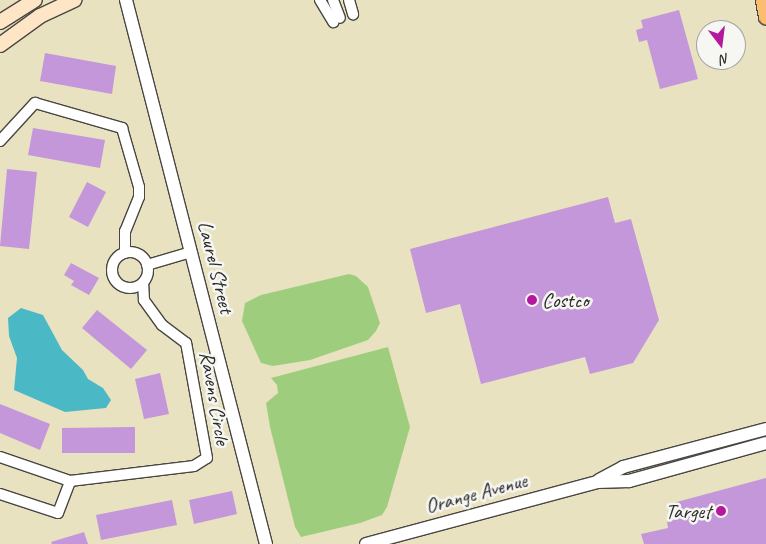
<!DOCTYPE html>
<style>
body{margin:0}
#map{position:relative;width:766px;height:544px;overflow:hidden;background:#e9e2c1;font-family:Caveat,sans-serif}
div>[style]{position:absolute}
.green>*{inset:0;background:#9ece7d}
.water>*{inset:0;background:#4bb9c5}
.building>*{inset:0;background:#c397d9}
.roads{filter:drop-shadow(1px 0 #484642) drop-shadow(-1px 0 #484642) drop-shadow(0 1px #484642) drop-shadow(0 -1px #484642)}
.minor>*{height:10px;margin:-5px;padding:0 5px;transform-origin:5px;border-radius:5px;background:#fff}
.minor>.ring{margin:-5px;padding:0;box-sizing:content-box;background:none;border:10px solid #fff;border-radius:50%}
.tertiary>*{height:12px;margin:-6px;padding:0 6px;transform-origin:6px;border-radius:6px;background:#fff}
.secondary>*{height:14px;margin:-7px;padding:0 7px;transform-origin:7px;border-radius:7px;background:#fee5c5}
.primary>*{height:15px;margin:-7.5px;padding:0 7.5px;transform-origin:7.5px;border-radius:7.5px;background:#fcbd6f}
.dots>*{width:14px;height:14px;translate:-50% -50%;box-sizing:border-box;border:2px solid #f6f6f2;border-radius:50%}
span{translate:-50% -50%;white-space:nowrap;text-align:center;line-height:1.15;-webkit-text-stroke:5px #f6f6f2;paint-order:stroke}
.street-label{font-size:21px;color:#2b2b2b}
.poi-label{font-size:21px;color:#2b2b2b}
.left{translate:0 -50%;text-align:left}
.right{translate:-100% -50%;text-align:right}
.north{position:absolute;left:696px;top:20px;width:50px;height:50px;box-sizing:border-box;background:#f6f6f2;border:1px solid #a5a5a2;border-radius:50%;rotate:165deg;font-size:14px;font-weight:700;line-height:20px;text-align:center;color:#2b2b2b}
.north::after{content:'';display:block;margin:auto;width:18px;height:22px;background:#b5179e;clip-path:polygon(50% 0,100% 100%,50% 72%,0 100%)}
</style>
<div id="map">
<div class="green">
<i style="clip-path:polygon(349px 274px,356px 276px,368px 287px,380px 323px,376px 331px,368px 340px,310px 360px,273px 366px,261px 363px,242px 321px,245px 303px,261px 295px)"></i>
<i style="clip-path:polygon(388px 347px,410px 427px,387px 507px,382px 515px,360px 523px,301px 537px,295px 527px,270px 427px,266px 403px,278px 393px,277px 385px,271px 378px)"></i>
</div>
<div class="water">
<i style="clip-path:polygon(21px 308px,43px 315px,62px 350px,83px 370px,88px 379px,103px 388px,111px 400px,106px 408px,65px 412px,14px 390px,17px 358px,9px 336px,8px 318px)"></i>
</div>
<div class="building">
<i style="clip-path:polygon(679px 10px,698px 79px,660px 89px,647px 40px,639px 42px,636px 30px,643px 28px,641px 20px)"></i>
<i style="clip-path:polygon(45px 53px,116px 66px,112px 94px,40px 81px)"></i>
<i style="clip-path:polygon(33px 128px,105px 140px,100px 168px,28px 155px)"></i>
<i style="clip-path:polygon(7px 169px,37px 172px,29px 249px,0 246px)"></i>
<i style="clip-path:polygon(87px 182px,106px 192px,88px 227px,69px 217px)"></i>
<i style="clip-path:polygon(608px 197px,615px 223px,631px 219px,659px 320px,633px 363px,590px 374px,585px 357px,481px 384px,460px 304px,426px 313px,410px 249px)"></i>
<i style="clip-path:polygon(71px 263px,99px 278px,89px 295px,71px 285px,74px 281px,64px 275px)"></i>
<i style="clip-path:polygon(97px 310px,147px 350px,131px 369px,82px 328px)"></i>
<i style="clip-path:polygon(160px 373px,169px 414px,144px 419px,135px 379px)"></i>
<i style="clip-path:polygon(0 404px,50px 424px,40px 450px,0 433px)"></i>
<i style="clip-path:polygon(135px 427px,135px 453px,62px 453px,62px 428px)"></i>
<i style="clip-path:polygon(766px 478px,766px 544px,644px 544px,641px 534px,668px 528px,667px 522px,677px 519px,673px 503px)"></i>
<i style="clip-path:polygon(232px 491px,237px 514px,194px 524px,189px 500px)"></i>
<i style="clip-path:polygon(172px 500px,177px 525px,101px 540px,96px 515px)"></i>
<i style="clip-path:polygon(84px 532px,88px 544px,52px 544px,51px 542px)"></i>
</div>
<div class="roads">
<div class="minor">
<i style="left:320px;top:0;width:26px;rotate:59deg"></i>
<i style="left:333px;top:0;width:19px;rotate:69deg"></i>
<i style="left:349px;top:0;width:15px;rotate:74deg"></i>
<i style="left:0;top:141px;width:52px;rotate:-47.4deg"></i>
<i style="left:35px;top:103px;width:91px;rotate:16deg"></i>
<i style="left:122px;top:128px;width:61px;rotate:73.9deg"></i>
<i style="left:139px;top:187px;width:10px;rotate:90deg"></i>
<i style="left:139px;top:197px;width:37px;rotate:112deg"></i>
<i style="left:125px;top:231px;width:22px;rotate:90deg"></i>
<i class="ring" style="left:112px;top:252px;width:26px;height:26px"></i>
<i style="left:147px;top:265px;width:46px;rotate:-16.5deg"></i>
<i style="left:0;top:457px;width:74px;rotate:18.9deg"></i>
<i style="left:70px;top:481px;width:125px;rotate:-6.9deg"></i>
<i style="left:194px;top:466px;width:15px;rotate:-32deg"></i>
<i style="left:207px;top:458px;width:117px;rotate:-100.3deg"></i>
<i style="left:186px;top:343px;width:30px;rotate:-143deg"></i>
<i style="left:162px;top:325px;width:31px;rotate:-126deg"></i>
<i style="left:144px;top:300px;width:17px;rotate:-93deg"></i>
<i style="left:0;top:494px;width:61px;rotate:18.1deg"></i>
<i style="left:58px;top:513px;width:34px;rotate:-69deg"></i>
</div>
<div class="tertiary">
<i style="left:126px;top:0;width:562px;rotate:75.57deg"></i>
<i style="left:599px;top:480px;width:27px;rotate:-28deg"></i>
<i style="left:623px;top:467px;width:148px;rotate:-14.9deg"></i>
<i style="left:366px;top:544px;width:239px;rotate:-15deg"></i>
<i style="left:597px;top:482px;width:32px;rotate:-2deg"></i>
<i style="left:629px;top:481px;width:142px;rotate:-15.5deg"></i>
</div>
<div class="secondary">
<i style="left:0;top:22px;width:41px;rotate:-32.2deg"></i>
<i style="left:0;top:45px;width:49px;rotate:-35.9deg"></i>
<i style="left:40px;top:16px;width:38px;rotate:-25deg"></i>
</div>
<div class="primary">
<i style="left:763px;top:0;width:17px;rotate:80deg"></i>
</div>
</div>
<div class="dots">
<i style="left:532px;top:300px;background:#b5179e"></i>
<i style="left:721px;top:511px;background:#b5179e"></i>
</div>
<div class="street-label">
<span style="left:216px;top:267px;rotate:76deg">Laurel Street</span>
<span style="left:215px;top:398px;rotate:80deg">Ravens Circle</span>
<span style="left:476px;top:493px;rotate:-15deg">Orange Avenue</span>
</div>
<div class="poi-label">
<span class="left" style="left:542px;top:300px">Costco</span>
<span class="right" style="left:711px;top:511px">Target</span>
</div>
<div class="north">N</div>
</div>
